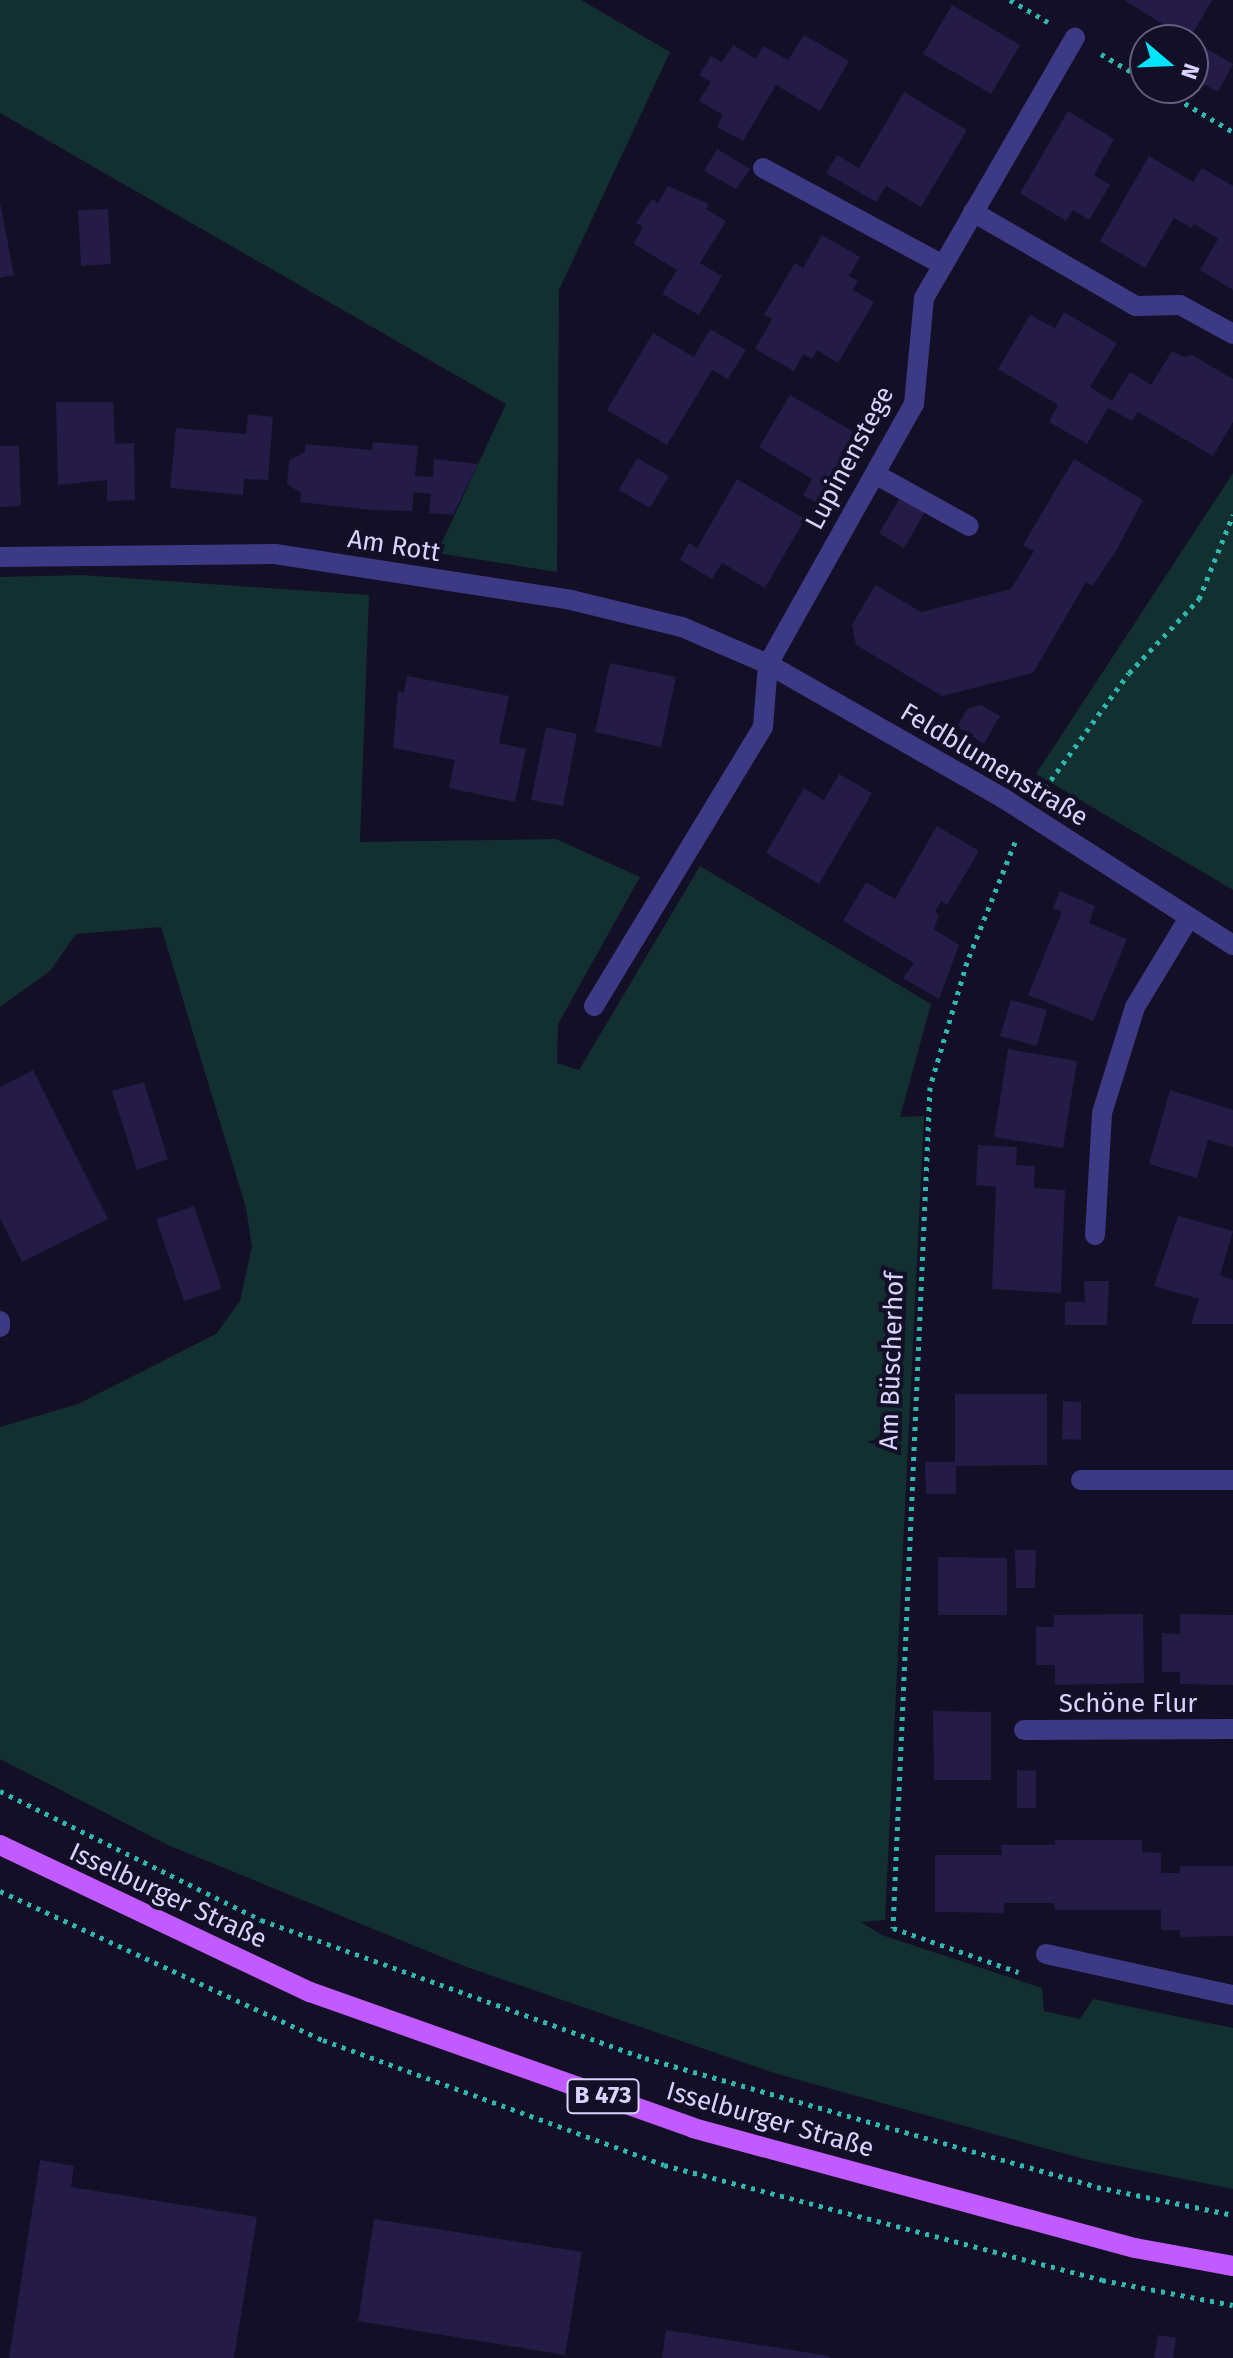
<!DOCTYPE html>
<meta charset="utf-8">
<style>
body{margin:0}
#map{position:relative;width:1233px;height:2358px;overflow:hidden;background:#130f26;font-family:"Fira Sans",sans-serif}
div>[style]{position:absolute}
.green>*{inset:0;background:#12302f}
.building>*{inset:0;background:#241b47}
.path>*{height:5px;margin-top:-2.5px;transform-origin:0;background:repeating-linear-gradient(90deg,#2fb8b0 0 4px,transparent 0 10px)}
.service>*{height:20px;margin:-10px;padding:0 10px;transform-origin:10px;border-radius:10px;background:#3d3a85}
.minor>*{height:20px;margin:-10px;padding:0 10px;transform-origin:10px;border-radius:10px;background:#3d3a85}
.primary>*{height:20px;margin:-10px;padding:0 10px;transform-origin:10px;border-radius:10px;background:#c25bff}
span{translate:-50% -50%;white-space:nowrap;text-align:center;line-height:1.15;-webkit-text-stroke:8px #130f26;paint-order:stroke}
.shield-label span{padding:2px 6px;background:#130f26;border:2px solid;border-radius:6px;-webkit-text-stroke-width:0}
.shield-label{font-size:24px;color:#d9d4ff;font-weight:700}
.street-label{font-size:26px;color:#d9d4ff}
.north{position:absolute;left:1129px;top:24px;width:80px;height:80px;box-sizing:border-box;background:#130f26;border:2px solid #625e7d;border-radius:50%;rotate:109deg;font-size:22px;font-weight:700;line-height:32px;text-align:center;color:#d9d4ff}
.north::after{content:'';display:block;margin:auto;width:28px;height:36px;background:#00e5ff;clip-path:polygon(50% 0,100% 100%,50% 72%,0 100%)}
</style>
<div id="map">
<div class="green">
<i style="clip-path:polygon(0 0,581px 0,670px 52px,559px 290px,557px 572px,437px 553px,506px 404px,0 113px)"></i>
<i style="clip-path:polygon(1233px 473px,1233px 890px,1036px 774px)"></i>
<i style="clip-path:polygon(82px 575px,369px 595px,360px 842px,556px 839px,640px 877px,558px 1024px,557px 1063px,579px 1070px,700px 866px,931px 1004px,900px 1117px,924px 1116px,885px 1920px,861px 1922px,882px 1935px,1042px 1988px,1044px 2011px,1080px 2019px,1093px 1999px,1233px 2028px,1233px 2189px,1084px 2159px,774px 2073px,464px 1966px,168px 1845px,0 1759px,0 1427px,78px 1404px,216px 1334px,240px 1301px,252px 1247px,246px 1208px,161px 927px,76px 934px,50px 971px,0 1007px,0 577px)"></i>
</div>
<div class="building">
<i style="clip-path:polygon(1124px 0,1212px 0,1189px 40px)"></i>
<i style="clip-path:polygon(952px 5px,1020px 45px,991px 94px,923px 54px)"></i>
<i style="clip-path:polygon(804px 35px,849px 61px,820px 111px,776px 85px,743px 141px,717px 127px,723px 115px,699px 101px,711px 82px,699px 75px,711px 56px,722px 62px,733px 45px,756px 59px,763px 46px,788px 60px)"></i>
<i style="clip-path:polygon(1199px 44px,1233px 64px,1218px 92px,1193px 78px)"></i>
<i style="clip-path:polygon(904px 92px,967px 130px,921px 207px,886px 186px,876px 202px,826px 173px,837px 155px,859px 168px)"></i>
<i style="clip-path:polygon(1068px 111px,1114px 139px,1094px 175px,1110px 185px,1089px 220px,1073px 210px,1066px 221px,1020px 193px)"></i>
<i style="clip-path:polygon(717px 149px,750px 169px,736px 189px,704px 171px)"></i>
<i style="clip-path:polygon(1149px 156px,1193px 182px,1202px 168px,1233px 186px,1233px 290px,1200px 270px,1218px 239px,1194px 224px,1191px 228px,1174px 218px,1145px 268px,1100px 241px)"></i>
<i style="clip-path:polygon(668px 186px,709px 204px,706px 209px,726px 221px,700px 263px,722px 276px,699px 315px,662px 294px,677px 270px,634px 244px,643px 227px,636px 223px,652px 199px,658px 203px)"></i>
<i style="clip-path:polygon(0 202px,14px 275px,0 278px)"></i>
<i style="clip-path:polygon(108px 209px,111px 264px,81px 266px,78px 210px)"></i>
<i style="clip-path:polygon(822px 235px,860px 257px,849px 276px,858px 281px,853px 290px,874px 302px,838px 363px,817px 350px,812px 359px,803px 354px,794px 371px,755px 349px,772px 319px,764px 315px,795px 263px,803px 268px)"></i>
<i style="clip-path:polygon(1064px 312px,1117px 343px,1090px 387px,1112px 401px,1130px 372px,1151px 385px,1172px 351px,1183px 357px,1192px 355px,1233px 379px,1233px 422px,1213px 456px,1138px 412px,1132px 421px,1108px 408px,1087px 444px,1049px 422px,1058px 405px,998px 369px,1030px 315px,1055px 328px)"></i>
<i style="clip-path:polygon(710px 329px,746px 350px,728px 379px,712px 370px,667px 445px,607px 410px,653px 333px,694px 357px)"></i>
<i style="clip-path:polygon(790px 395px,854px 432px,841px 454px,860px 465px,831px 512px,803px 495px,812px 479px,759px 447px)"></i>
<i style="clip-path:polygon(56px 402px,113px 402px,115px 444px,134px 443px,135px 500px,107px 501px,107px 480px,58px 485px)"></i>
<i style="clip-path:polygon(248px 414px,273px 417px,268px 480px,244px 479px,243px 495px,170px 488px,176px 428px,246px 434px)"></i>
<i style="clip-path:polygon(373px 442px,418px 446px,415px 476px,433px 477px,434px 459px,478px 464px,453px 515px,429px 513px,431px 494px,414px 492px,412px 511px,371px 510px,300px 502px,301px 493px,287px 484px,289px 460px,305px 452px,305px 444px,372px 450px)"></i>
<i style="clip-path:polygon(0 446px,19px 446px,21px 506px,0 507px)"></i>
<i style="clip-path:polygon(637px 458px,669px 476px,650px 508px,619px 490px)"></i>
<i style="clip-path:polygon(1074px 459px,1143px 500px,1115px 553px,1092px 586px,1086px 582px,1033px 673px,942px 696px,856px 645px,852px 625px,875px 585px,921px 612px,1011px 589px,1034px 551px,1023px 545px)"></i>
<i style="clip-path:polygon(737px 479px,805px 519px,765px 588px,722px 563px,712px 579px,680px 560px,689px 543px,697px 548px)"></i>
<i style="clip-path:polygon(900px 498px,925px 512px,904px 548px,879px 533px)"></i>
<i style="clip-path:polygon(610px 663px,676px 677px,661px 747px,595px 732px)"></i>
<i style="clip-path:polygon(407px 676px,509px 696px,499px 743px,526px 749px,515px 802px,449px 788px,455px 760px,393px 748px,398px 691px,404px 692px)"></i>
<i style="clip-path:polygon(981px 705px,1000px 716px,984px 744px,957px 727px,968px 708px)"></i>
<i style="clip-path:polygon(546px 727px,577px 734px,563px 806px,531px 800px)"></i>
<i style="clip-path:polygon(839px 774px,872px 793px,819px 884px,766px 853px,804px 788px,824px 800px)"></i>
<i style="clip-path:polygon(937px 826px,979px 851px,947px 905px,941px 901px,935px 912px,939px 915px,934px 929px,959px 945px,939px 999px,903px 978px,914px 963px,843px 921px,866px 882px,895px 899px)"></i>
<i style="clip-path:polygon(1060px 891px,1095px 906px,1089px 923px,1127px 939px,1093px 1021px,1028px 995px,1062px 912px,1053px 908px)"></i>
<i style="clip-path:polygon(1011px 1000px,1047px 1010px,1037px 1046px,1000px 1036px)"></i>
<i style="clip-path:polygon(1008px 1049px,1077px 1061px,1063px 1148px,994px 1137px)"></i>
<i style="clip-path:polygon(33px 1070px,108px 1219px,22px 1262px,0 1218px,0 1087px)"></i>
<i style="clip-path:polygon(144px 1082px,168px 1159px,137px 1170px,112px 1091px)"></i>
<i style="clip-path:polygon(1170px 1090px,1233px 1110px,1233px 1147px,1208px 1140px,1197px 1178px,1149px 1164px)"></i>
<i style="clip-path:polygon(978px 1145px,1017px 1147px,1016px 1165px,1035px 1166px,1034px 1188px,1065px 1190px,1061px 1293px,992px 1289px,996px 1187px,976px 1185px)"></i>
<i style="clip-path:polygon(194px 1206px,222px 1289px,184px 1301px,156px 1219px)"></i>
<i style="clip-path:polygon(1178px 1216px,1233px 1231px,1220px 1275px,1233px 1280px,1233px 1324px,1191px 1324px,1199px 1299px,1154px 1286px)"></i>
<i style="clip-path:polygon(1084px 1281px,1109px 1281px,1107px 1325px,1065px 1325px,1065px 1302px,1085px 1302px)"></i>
<i style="clip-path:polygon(955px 1394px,1047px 1394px,1047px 1465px,956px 1466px,956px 1494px,926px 1494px,925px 1462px,955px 1462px)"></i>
<i style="clip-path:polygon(1063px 1401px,1081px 1402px,1081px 1440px,1062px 1439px)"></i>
<i style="clip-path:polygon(1015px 1550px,1036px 1550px,1035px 1588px,1016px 1588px)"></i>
<i style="clip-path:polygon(938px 1557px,1007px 1558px,1007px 1615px,938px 1615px)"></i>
<i style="clip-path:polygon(1143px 1614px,1144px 1683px,1055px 1685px,1055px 1665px,1036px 1665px,1036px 1627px,1054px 1627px,1054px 1615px)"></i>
<i style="clip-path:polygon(1180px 1614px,1233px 1615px,1233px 1685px,1180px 1684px,1180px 1672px,1162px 1672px,1162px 1633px,1180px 1634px)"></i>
<i style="clip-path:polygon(933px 1711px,991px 1712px,991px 1780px,934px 1780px)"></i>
<i style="clip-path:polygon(1017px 1770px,1036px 1771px,1036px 1808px,1017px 1808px)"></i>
<i style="clip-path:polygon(1055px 1840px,1142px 1840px,1142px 1852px,1161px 1853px,1161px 1873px,1180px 1873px,1180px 1866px,1233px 1866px,1233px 1936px,1180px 1937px,1180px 1930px,1161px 1930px,1161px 1910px,1055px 1910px,1054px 1903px,1004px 1903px,1004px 1913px,935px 1912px,935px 1855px,1002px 1855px,1001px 1845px,1055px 1845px)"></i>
<i style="clip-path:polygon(40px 2160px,74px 2166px,71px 2187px,257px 2217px,234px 2358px,9px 2358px)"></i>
<i style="clip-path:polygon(374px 2219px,582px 2252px,565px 2355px,358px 2321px)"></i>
<i style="clip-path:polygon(666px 2330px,829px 2356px,829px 2358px,662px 2358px)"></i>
<i style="clip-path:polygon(1158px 2335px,1176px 2338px,1173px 2358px,1154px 2358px)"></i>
</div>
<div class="path">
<i style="left:1010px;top:0;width:44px;rotate:30.1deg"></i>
<i style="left:1101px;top:54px;width:51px;rotate:30.6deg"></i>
<i style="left:1159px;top:88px;width:86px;rotate:30.7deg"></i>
<i style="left:1045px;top:788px;width:142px;rotate:-53.9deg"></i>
<i style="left:1129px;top:673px;width:102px;rotate:-46.6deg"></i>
<i style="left:1199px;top:599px;width:91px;rotate:-68deg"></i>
<i style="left:1015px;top:842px;width:129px;rotate:111.8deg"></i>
<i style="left:967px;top:962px;width:130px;rotate:106.5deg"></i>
<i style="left:930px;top:1087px;width:842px;rotate:92.52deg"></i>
<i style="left:893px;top:1928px;width:133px;rotate:19.4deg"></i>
<i style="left:0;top:1791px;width:291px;rotate:26.3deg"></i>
<i style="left:261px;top:1920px;width:408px;rotate:19.8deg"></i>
<i style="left:645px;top:2058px;width:470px;rotate:15.9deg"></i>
<i style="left:1097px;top:2187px;width:139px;rotate:11.6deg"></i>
<i style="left:0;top:1891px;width:356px;rotate:24.8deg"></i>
<i style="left:323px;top:2040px;width:363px;rotate:20.1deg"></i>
<i style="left:664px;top:2165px;width:453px;rotate:14.7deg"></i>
<i style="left:1102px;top:2280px;width:133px;rotate:10.8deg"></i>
</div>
<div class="service">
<i style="left:875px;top:474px;width:107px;rotate:29deg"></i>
<i style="left:0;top:1321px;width:6px;rotate:90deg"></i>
</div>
<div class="minor">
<i style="left:763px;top:168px;width:204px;rotate:28.3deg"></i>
<i style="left:973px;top:212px;width:188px;rotate:30deg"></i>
<i style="left:1136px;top:306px;width:44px;rotate:-1.3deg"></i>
<i style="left:1180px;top:305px;width:60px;rotate:28.7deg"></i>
<i style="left:0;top:557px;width:275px;rotate:-0.6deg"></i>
<i style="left:275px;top:554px;width:300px;rotate:8.8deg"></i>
<i style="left:571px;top:600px;width:114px;rotate:13.7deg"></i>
<i style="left:682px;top:627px;width:94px;rotate:23.3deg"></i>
<i style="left:768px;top:664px;width:271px;rotate:29.7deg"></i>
<i style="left:1003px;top:798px;width:273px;rotate:32.6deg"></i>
<i style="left:594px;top:1006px;width:326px;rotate:-58.8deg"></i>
<i style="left:763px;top:727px;width:63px;rotate:-85.5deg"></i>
<i style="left:768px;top:664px;width:298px;rotate:-60.7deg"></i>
<i style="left:914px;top:404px;width:106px;rotate:-84.6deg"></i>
<i style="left:924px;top:298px;width:301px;rotate:-59.9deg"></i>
<i style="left:1095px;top:1235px;width:122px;rotate:-86.7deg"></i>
<i style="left:1102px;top:1113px;width:111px;rotate:-72.7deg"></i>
<i style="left:1135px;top:1007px;width:104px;rotate:-58.8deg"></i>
<i style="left:1081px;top:1480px;width:152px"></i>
<i style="left:1024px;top:1730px;width:209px;rotate:-0.3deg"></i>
<i style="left:1046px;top:1954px;width:191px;rotate:12.4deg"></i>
</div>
<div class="primary">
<i style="left:0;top:1845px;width:343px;rotate:25.4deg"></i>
<i style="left:310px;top:1992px;width:406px;rotate:19.5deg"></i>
<i style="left:693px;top:2128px;width:458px;rotate:15.2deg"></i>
<i style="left:1135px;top:2248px;width:100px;rotate:10.4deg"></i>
</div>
<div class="shield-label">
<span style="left:603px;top:2096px">B 473</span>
</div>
<div class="street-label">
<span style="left:850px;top:458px;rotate:-62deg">Lupinenstege</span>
<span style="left:394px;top:546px;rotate:9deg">Am Rott</span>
<span style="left:994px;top:765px;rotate:31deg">Feldblumenstraße</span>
<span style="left:892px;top:1361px;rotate:-88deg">Am Büscherhof</span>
<span style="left:1128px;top:1704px">Schöne Flur</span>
<span style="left:168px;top:1896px;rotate:25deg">Isselburger Straße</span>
<span style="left:770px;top:2120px;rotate:16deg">Isselburger Straße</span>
</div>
<div class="north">N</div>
</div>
